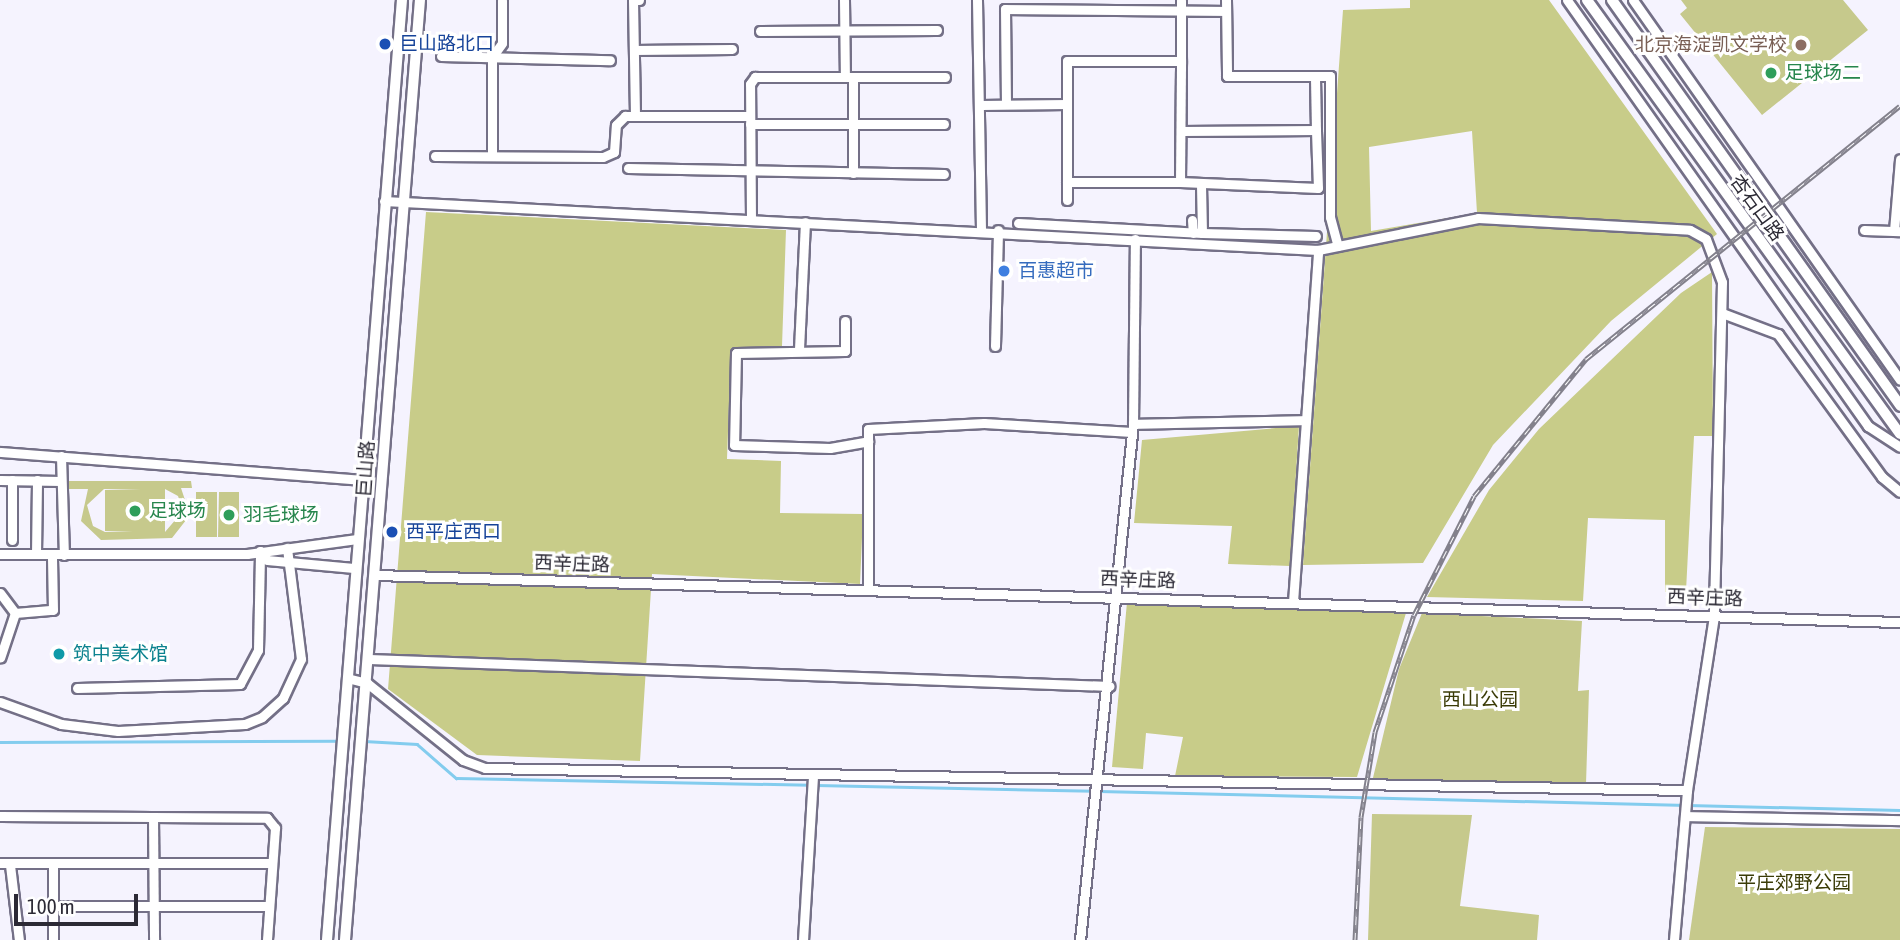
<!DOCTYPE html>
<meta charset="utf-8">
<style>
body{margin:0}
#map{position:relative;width:1900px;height:940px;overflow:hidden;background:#f5f3fe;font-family:"Asap Condensed","Noto Sans SC",sans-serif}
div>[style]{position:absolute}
.green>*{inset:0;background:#c6c98c}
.forest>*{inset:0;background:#c8cc89}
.stream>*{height:2.5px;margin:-1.25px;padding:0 1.25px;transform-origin:1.25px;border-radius:1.25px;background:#83ccee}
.roads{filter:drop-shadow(2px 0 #747087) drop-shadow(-2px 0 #747087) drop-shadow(0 2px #747087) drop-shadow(0 -2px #747087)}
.minor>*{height:9px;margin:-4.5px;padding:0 4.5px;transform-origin:4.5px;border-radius:4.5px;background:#fff}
.major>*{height:10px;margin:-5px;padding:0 5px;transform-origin:5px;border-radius:5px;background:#fff}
.rail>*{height:5px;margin-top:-2.5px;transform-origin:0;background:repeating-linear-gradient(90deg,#fff 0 8px,#83818c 0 16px);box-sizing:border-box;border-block:2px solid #83818c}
.dots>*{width:19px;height:19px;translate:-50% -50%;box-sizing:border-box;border:4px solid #fff;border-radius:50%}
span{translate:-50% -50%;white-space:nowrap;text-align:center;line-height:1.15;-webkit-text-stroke:6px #fff;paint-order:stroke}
.transit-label{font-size:19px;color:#164399}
.left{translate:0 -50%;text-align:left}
.education-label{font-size:19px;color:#785e54}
.right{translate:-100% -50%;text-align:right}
.leisure-label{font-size:19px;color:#27864d}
.street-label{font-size:19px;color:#2c2a35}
.shop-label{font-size:19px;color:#366cbe}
.culture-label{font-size:19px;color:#0d838f}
.park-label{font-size:19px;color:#3b3c07}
.scale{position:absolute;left:14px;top:894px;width:124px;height:32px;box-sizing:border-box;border:4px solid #2c2a35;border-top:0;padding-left:9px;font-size:21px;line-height:24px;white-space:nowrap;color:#2c2a35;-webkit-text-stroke:5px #fff;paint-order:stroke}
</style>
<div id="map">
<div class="green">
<i style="clip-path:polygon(1681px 0,1843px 0,1868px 30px,1762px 115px,1680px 14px,1687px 8px)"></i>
<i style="clip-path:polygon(evenodd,63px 481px,191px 481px,192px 488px,181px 488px,190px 515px,172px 538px,101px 540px,81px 521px,88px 489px,63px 489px,63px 481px,104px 489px,141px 489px,105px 490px,105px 531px,133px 532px,105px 532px,93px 526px,87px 505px,104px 489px,63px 481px,165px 489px,178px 496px,183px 511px,165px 532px,165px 489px)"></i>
<i style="clip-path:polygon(196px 492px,217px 492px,217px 537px,196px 537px)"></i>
<i style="clip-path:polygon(219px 492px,239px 492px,239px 537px,218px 537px)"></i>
<i style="clip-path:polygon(1422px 613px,1582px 621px,1578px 691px,1589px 690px,1586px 784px,1372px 782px,1399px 669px)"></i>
<i style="clip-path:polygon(1372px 814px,1472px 815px,1460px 906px,1539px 915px,1537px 940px,1368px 940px)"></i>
<i style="clip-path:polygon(1705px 827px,1900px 829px,1900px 940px,1689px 940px)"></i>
</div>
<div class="forest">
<i style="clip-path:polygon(evenodd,1410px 0,1549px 0,1717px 234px,1611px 321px,1493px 445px,1423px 563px,1303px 565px,1343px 10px,1410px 8px,1410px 0,1472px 131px,1477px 213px,1371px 231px,1369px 147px,1472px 131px)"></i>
<i style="clip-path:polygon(426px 212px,786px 230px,782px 346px,731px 348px,727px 459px,781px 461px,780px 513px,863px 514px,860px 584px,652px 574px,640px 761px,477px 755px,388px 689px)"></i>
<i style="clip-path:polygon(1712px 272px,1713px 436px,1694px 436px,1686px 591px,1665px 592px,1665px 520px,1588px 518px,1583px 601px,1427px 597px,1489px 490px,1539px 429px,1681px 293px)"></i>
<i style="clip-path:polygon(1299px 426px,1290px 566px,1228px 564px,1232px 526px,1134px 523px,1142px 440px)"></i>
<i style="clip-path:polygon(1127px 602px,1406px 613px,1357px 777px,1175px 776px,1183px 737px,1146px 733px,1143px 769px,1112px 767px)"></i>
</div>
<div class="stream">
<i style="left:364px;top:741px;width:53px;rotate:3.2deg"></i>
<i style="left:417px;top:744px;width:52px;rotate:41.1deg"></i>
<i style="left:456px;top:778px;width:353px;rotate:1.1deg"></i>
<i style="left:0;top:742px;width:340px;rotate:-0.2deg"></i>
<i style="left:816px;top:785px;width:277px;rotate:1.2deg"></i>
<i style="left:1099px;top:791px;width:801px;rotate:1.36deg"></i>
</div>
<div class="roads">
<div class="minor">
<i style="left:844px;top:0;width:77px;rotate:89.3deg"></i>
<i style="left:977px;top:0;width:229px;rotate:89deg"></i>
<i style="left:1226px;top:0;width:76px;rotate:89.2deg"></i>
<i style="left:1227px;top:76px;width:103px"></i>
<i style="left:1330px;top:76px;width:141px;rotate:90deg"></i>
<i style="left:1330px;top:217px;width:30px;rotate:75deg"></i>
<i style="left:1567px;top:0;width:522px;rotate:54.76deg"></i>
<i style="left:1868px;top:426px;width:38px;rotate:33deg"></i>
<i style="left:1633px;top:0;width:464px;rotate:54.9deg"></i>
<i style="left:760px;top:31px;width:177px;rotate:-0.3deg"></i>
<i style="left:634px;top:50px;width:98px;rotate:-0.6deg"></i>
<i style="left:441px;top:56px;width:169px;rotate:1.4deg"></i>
<i style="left:853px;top:77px;width:96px;rotate:90deg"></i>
<i style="left:1006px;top:104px;width:95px;rotate:-90.6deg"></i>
<i style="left:1005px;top:9px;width:221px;rotate:0.5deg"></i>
<i style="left:981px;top:105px;width:86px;rotate:-0.7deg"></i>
<i style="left:635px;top:115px;width:115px;rotate:-91deg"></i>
<i style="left:633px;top:0;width:6px"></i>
<i style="left:750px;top:124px;width:194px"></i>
<i style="left:1181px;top:131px;width:135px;rotate:-0.4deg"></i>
<i style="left:1316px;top:130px;width:54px;rotate:-91.1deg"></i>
<i style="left:435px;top:156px;width:168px;rotate:0.3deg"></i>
<i style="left:603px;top:157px;width:12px;rotate:-24deg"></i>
<i style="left:614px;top:152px;width:27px;rotate:-86deg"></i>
<i style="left:616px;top:125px;width:13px;rotate:-45deg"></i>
<i style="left:625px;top:116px;width:125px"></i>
<i style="left:492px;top:156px;width:99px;rotate:-90deg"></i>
<i style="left:492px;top:57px;width:17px;rotate:-54deg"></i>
<i style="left:502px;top:43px;width:43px;rotate:-90deg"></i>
<i style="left:628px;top:168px;width:316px;rotate:1.1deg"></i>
<i style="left:1067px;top:182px;width:113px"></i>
<i style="left:1180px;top:182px;width:121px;rotate:-89.5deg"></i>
<i style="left:1180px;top:182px;width:138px;rotate:2.5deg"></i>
<i style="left:1318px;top:188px;width:58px;rotate:-92deg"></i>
<i style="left:1201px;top:185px;width:48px;rotate:88.8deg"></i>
<i style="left:1202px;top:233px;width:114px;rotate:1.5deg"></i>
<i style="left:1067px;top:200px;width:139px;rotate:-90deg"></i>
<i style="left:1067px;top:61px;width:114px"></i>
<i style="left:1181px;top:61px;width:61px;rotate:-90deg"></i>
<i style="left:384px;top:201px;width:935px;rotate:3deg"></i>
<i style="left:1318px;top:250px;width:163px;rotate:-11.3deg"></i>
<i style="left:1478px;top:218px;width:212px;rotate:3.2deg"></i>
<i style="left:1690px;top:230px;width:18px;rotate:29deg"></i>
<i style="left:1706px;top:239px;width:46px;rotate:69.6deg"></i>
<i style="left:1722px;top:282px;width:334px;rotate:91.4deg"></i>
<i style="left:1714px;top:616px;width:177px;rotate:98.8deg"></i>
<i style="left:1687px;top:791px;width:150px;rotate:95deg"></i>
<i style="left:751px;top:220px;width:136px;rotate:-90.4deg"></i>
<i style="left:750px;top:84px;width:9px;rotate:-54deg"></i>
<i style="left:755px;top:77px;width:190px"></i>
<i style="left:1192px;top:220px;width:13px;rotate:86deg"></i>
<i style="left:1018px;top:223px;width:184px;rotate:3.1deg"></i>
<i style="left:1864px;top:230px;width:36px;rotate:2deg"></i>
<i style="left:1894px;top:231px;width:72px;rotate:-85.2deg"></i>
<i style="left:1722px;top:313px;width:60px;rotate:20.6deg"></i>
<i style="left:1778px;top:334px;width:177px;rotate:54deg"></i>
<i style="left:1882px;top:477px;width:23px;rotate:40deg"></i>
<i style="left:845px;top:321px;width:30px;rotate:90deg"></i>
<i style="left:845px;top:351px;width:109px;rotate:178.9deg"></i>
<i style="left:736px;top:353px;width:92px;rotate:91.2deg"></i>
<i style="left:734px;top:445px;width:96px;rotate:1.8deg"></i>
<i style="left:830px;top:448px;width:39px;rotate:-10deg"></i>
<i style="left:995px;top:346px;width:116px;rotate:-88.5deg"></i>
<i style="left:799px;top:349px;width:127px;rotate:-87.3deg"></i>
<i style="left:1133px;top:424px;width:173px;rotate:-1.3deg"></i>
<i style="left:0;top:452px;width:363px;rotate:4.4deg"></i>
<i style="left:61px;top:456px;width:99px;rotate:88.3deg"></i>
<i style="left:0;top:480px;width:61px;rotate:0.9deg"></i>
<i style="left:12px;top:480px;width:60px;rotate:90deg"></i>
<i style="left:260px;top:551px;width:11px;rotate:52deg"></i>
<i style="left:267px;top:560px;width:87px;rotate:5.3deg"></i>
<i style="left:0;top:554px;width:247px"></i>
<i style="left:247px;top:554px;width:111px;rotate:-7.8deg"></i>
<i style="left:36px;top:554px;width:74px;rotate:-89.2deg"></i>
<i style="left:376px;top:575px;width:1525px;rotate:1.77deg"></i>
<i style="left:868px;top:590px;width:161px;rotate:-90deg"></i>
<i style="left:868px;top:429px;width:116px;rotate:-3deg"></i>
<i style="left:984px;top:423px;width:148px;rotate:3.5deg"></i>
<i style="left:0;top:593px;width:25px;rotate:53deg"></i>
<i style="left:15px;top:613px;width:47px;rotate:108.4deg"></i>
<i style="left:1293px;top:602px;width:353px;rotate:-85.9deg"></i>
<i style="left:15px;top:613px;width:38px;rotate:-5deg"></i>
<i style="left:53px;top:610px;width:54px;rotate:-91.1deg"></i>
<i style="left:369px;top:659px;width:741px;rotate:2.09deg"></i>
<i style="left:347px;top:678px;width:21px;rotate:14deg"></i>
<i style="left:367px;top:683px;width:123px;rotate:38.7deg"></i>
<i style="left:463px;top:760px;width:23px;rotate:20deg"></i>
<i style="left:485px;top:768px;width:1202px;rotate:1.05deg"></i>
<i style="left:77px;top:688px;width:163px;rotate:-1.4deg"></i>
<i style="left:240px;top:684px;width:38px;rotate:-62deg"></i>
<i style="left:258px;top:650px;width:99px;rotate:-88.8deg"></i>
<i style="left:0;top:702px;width:65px;rotate:19.8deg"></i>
<i style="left:61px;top:724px;width:57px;rotate:7deg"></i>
<i style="left:118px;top:731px;width:127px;rotate:-3.2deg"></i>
<i style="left:245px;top:724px;width:18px;rotate:-22deg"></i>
<i style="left:262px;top:717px;width:28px;rotate:-42deg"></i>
<i style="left:283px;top:698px;width:43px;rotate:-65.2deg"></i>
<i style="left:301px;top:659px;width:112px;rotate:-97.2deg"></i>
<i style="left:0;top:816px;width:267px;rotate:0.4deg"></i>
<i style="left:267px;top:818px;width:13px;rotate:51deg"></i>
<i style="left:275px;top:828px;width:112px;rotate:94.1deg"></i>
<i style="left:1686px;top:816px;width:214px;rotate:1.1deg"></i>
<i style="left:153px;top:818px;width:122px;rotate:89.5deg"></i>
<i style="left:0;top:863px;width:270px"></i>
<i style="left:53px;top:864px;width:76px;rotate:90deg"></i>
<i style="left:10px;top:865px;width:76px;rotate:83.2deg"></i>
<i style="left:55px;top:906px;width:214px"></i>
<i style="left:803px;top:940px;width:164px;rotate:-86.5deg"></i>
<i style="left:1080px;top:940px;width:519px;rotate:-84.14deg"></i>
<i style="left:1133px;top:424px;width:185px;rotate:-89.4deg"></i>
</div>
<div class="major">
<i style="left:1587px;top:0;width:535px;rotate:54.2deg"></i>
<i style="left:1612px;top:0;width:498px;rotate:54.6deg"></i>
<i style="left:327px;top:940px;width:943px;rotate:-85.44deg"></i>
<i style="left:345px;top:940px;width:943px;rotate:-85.44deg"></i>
</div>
</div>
<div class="rail">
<i style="left:1355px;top:940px;width:123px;rotate:-87.2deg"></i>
<i style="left:1361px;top:817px;width:86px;rotate:-80.6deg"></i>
<i style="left:1375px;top:732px;width:123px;rotate:-71.6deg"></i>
<i style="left:1414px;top:615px;width:133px;rotate:-63.2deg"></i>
<i style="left:1474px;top:496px;width:177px;rotate:-50.7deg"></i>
<i style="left:1586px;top:359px;width:403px;rotate:-38.9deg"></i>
</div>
<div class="dots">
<i style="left:385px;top:44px;background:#1a4fb4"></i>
<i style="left:1801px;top:45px;background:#8d6e63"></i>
<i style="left:1771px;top:73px;background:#2e9e5b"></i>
<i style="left:1004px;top:271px;background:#3f7fe0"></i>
<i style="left:135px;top:511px;background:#2e9e5b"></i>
<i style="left:229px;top:515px;background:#2e9e5b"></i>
<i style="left:392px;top:532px;background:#1a4fb4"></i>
<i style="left:59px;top:654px;background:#0f9aa8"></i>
</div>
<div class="transit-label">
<span class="left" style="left:399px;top:44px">巨山路北口</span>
<span class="left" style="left:406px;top:532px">西平庄西口</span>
</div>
<div class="education-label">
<span class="right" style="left:1787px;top:45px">北京海淀凯文学校</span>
</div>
<div class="leisure-label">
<span class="left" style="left:1785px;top:73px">足球场二</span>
<span class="left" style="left:149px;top:511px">足球场</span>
<span class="left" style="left:243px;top:515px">羽毛球场</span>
</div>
<div class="street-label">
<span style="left:1757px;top:208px;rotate:54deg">杏石口路</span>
<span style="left:366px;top:469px;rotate:-86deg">巨山路</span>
<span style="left:572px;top:564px;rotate:2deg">西辛庄路</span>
<span style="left:1138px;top:580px;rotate:2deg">西辛庄路</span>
<span style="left:1705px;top:598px;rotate:2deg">西辛庄路</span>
</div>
<div class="shop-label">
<span class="left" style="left:1018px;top:271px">百惠超市</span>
</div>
<div class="culture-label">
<span class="left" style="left:73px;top:654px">筑中美术馆</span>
</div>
<div class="park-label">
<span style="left:1480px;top:700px">西山公园</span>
<span style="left:1794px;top:883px">平庄郊野公园</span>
</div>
<div class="scale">100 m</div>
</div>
